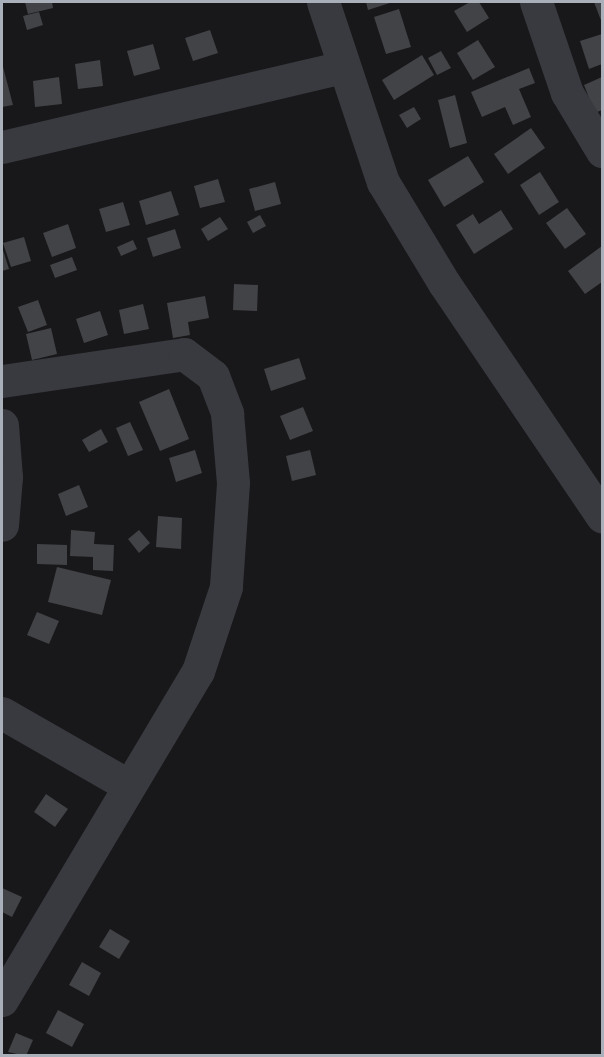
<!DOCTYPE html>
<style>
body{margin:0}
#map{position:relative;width:604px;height:1057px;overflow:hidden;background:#18181a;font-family:"Nunito Sans",sans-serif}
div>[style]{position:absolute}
.building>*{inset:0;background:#424347}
.minor>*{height:33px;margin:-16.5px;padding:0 16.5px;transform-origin:16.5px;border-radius:16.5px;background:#383a3f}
span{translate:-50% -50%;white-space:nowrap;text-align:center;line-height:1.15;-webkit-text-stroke:6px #131315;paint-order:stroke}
.frame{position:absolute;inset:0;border:3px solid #aab0ba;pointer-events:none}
</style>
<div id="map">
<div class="building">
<i style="clip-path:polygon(25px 2px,52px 2px,53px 8px,28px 14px)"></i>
<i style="clip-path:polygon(366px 2px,393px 2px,368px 10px)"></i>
<i style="clip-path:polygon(470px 2px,479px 2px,489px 18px,467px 32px,454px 11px)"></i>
<i style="clip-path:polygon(594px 2px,602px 2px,602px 23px)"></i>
<i style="clip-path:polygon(399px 9px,411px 47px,386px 54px,374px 17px)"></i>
<i style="clip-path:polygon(39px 12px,43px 25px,27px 30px,23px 16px)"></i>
<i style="clip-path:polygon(210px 30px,218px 53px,193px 61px,185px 38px)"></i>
<i style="clip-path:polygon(602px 34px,602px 64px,589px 69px,580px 41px)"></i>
<i style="clip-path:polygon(478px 40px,495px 67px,473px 80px,457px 53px)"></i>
<i style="clip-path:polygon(153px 44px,160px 69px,134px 76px,127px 51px)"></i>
<i style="clip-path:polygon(441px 51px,451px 68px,437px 75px,428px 58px)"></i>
<i style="clip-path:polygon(422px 55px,434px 75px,394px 100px,382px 80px)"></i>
<i style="clip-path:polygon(100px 60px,103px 86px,78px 89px,75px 64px)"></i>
<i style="clip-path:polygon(2px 63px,13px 105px,2px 107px)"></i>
<i style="clip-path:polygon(529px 68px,535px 83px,519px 89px,531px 117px,513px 125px,505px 107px,482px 117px,471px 92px)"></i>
<i style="clip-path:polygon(59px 77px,62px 104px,35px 107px,33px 81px)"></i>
<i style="clip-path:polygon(602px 77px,602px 110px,595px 113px,584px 85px)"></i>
<i style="clip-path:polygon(455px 95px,467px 143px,450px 148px,438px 100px)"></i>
<i style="clip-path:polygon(414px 107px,421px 119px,407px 128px,399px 115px)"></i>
<i style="clip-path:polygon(531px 128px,545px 148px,508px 174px,494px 154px)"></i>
<i style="clip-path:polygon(468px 156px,484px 182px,444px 207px,428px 180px)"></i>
<i style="clip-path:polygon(540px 172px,559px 202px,539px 215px,520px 185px)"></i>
<i style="clip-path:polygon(218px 179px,225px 202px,200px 208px,194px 186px)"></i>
<i style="clip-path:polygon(275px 182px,281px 204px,255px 211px,249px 189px)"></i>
<i style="clip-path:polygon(171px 191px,179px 215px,146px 225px,139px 201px)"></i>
<i style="clip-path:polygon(123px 202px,130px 225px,106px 232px,99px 209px)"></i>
<i style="clip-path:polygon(567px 208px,586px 234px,565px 249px,546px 223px)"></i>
<i style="clip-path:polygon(501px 210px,513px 229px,474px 254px,456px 225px,473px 214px,479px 224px)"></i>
<i style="clip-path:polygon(260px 215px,266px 226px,253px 233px,247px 222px)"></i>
<i style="clip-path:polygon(220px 217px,228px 229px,208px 241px,201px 229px)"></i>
<i style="clip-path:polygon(68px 224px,76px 248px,52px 257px,43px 233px)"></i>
<i style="clip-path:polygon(175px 229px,181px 248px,153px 257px,147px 238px)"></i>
<i style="clip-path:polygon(24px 237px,31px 261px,11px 267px,3px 243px)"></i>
<i style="clip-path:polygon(133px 240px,137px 249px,121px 256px,117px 247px)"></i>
<i style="clip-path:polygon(602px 246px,602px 282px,585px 294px,568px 271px)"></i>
<i style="clip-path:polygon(2px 247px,9px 269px,2px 271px)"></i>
<i style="clip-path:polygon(72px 257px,77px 270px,55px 278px,50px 265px)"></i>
<i style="clip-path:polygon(234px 284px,258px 285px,257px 311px,233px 310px)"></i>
<i style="clip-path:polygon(205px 296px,209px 318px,188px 322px,190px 335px,173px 338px,167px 303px)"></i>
<i style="clip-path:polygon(38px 300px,47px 325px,28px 332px,18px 307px)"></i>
<i style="clip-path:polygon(143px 304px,149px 329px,124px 334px,119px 310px)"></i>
<i style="clip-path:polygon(100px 311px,108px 335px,84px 343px,76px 319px)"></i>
<i style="clip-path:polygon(51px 328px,57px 354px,32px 360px,26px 334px)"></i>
<i style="clip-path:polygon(299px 358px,306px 379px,271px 391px,264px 369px)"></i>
<i style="clip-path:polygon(169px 389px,189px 439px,160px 451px,139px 402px)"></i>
<i style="clip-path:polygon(303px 407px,313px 431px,290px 440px,280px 416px)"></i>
<i style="clip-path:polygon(130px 422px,143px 450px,128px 456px,116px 428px)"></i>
<i style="clip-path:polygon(101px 429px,108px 442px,89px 452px,82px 440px)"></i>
<i style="clip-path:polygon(195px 450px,202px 473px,176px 482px,169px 458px)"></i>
<i style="clip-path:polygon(310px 450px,316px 475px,292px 481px,286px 456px)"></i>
<i style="clip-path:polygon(79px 485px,88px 507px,66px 516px,58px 494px)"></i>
<i style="clip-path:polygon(158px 516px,182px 518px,181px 549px,156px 547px)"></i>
<i style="clip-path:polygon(71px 530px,95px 532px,94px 544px,114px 545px,113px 571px,93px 570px,93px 557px,70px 556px)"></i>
<i style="clip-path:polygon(139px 530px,150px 543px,139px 553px,128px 539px)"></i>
<i style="clip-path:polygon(37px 544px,67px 545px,67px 565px,37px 564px)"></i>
<i style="clip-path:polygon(57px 567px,111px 580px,102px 615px,48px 602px)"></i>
<i style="clip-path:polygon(37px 612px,59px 621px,49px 644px,27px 635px)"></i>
<i style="clip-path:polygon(46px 794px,68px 809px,55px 827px,34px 812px)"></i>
<i style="clip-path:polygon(2px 888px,22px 897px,12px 917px,2px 912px)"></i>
<i style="clip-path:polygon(110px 929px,130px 941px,119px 959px,99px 947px)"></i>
<i style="clip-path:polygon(82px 962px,101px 973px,89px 996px,69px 985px)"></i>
<i style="clip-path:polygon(58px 1010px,84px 1024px,72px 1047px,46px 1033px)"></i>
<i style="clip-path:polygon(16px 1033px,33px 1040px,26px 1056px,8px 1052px)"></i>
</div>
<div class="minor">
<i style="left:323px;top:2px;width:190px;rotate:71.6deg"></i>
<i style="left:383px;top:182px;width:118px;rotate:58.9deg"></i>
<i style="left:444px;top:283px;width:282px;rotate:55.9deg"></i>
<i style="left:536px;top:2px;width:96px;rotate:71.2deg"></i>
<i style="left:567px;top:93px;width:68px;rotate:58.9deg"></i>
<i style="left:2px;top:147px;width:349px;rotate:-13.2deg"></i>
<i style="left:2px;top:381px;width:184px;rotate:-8.4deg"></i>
<i style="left:184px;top:354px;width:36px;rotate:37deg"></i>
<i style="left:213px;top:376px;width:40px;rotate:69deg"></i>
<i style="left:227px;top:413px;width:70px;rotate:85.1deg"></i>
<i style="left:233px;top:483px;width:104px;rotate:93.9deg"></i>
<i style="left:226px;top:587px;width:89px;rotate:108.4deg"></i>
<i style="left:198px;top:671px;width:383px;rotate:120.8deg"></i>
<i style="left:2px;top:425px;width:52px;rotate:85.6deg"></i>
<i style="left:6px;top:477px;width:48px;rotate:94.8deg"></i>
<i style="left:2px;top:713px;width:143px;rotate:29.8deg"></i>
</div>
<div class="frame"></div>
</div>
